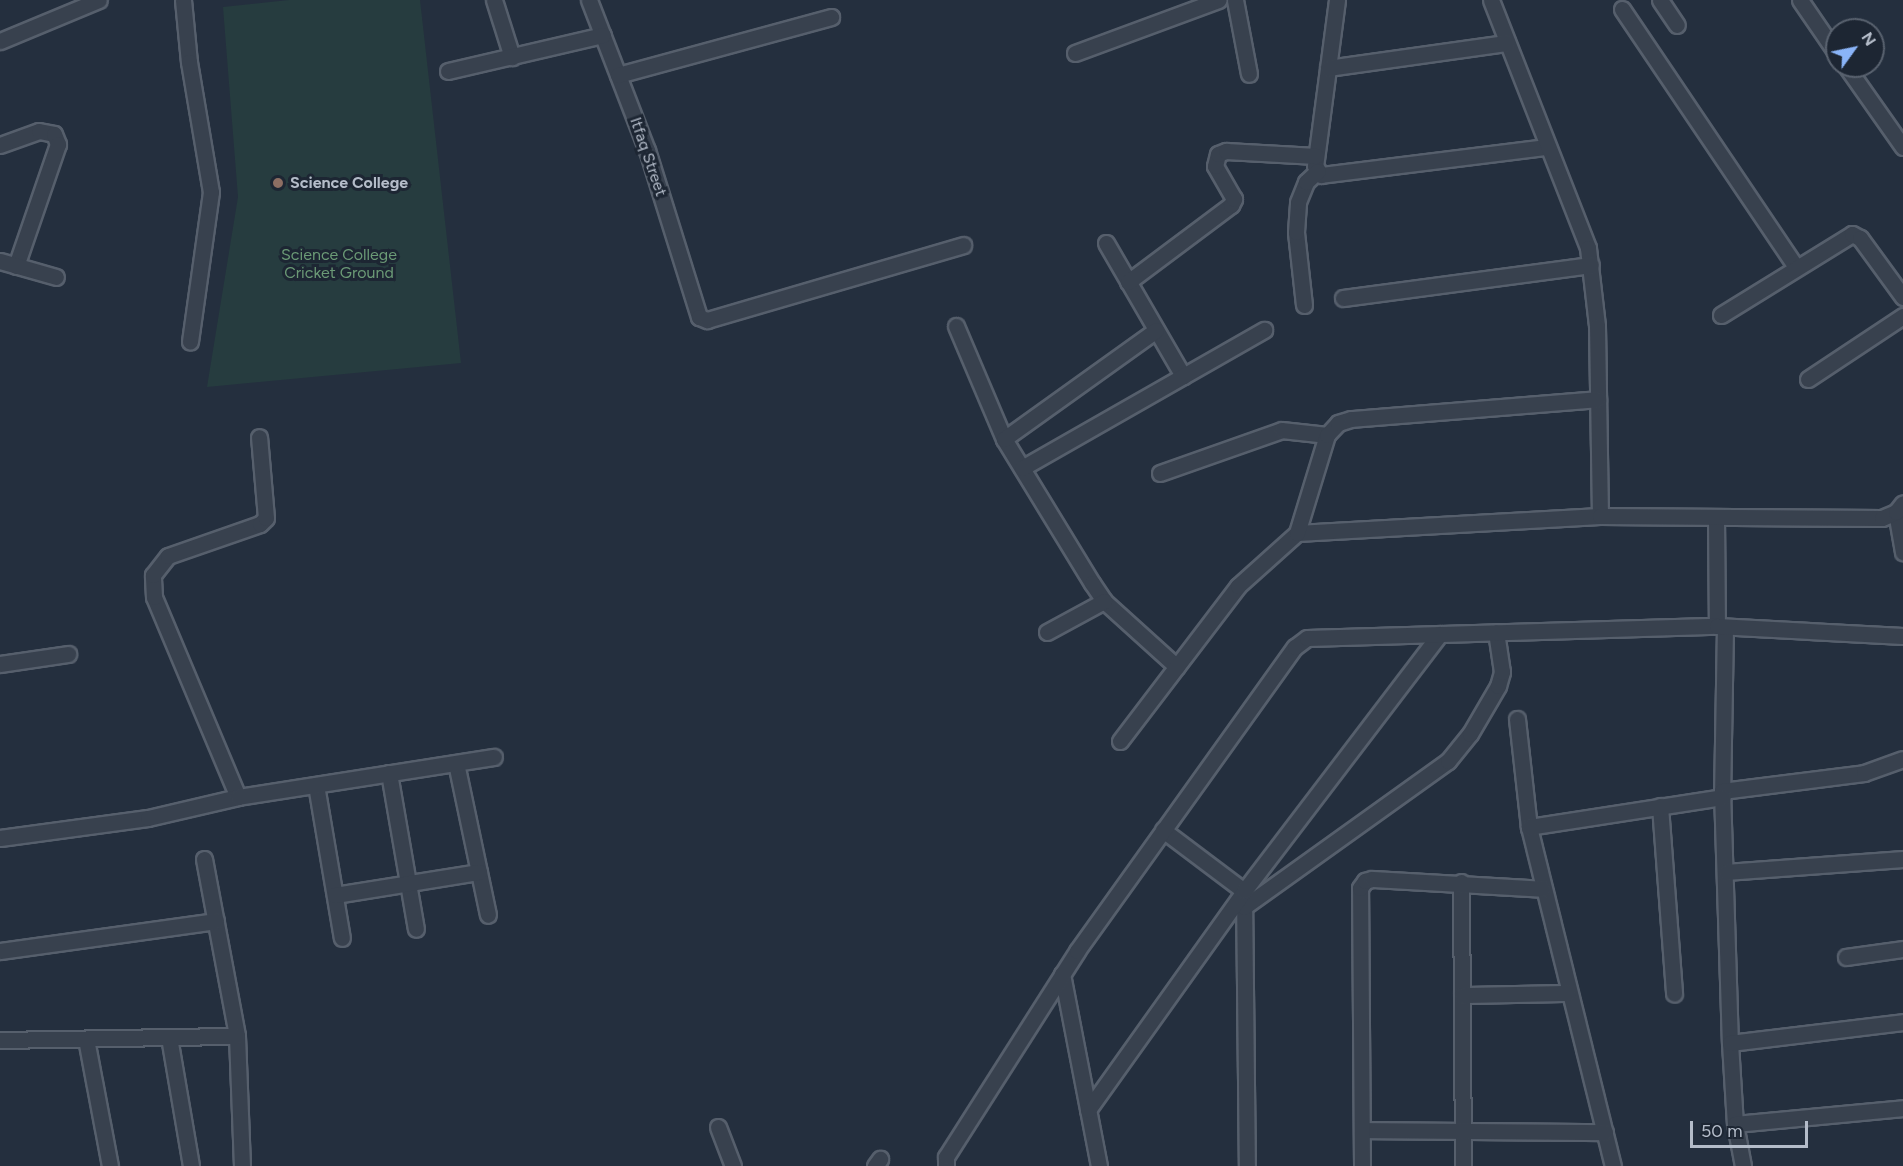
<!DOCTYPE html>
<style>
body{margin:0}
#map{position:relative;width:1903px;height:1166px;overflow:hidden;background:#242f3e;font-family:Figtree,sans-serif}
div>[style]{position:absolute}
.green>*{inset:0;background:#263c3f}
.roads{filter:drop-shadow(2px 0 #565f6c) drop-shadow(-2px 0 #565f6c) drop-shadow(0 2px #565f6c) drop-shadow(0 -2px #565f6c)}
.minor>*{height:15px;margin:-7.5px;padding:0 7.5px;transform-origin:7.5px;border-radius:7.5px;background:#38414e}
.dots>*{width:16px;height:16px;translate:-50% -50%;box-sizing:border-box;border:3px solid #1d2633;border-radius:50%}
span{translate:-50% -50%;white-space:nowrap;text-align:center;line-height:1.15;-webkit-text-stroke:6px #1d2633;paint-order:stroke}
.street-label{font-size:16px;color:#b4bcc9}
.poi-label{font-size:16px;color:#b4bcc9;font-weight:700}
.left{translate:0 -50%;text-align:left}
.park-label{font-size:16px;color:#6b9a76}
.north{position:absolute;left:1825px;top:18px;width:60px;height:60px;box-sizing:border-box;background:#1d2633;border:2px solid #59626f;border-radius:50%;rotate:57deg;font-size:16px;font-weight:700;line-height:24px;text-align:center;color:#b4bcc9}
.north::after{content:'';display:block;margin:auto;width:21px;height:27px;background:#8ab4f8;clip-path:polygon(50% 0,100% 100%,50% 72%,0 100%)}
.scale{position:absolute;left:1690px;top:1121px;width:118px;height:27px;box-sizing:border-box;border:3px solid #b4bcc9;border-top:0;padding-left:8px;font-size:18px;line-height:21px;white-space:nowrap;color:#b4bcc9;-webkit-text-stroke:4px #1d2633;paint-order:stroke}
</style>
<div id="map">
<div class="green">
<i style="clip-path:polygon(289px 0,420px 0,461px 363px,207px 387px,238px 197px,223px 7px)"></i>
</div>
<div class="roads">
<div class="minor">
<i style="left:183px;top:0;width:62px;rotate:84.5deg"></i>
<i style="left:189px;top:62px;width:132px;rotate:80.4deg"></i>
<i style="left:211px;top:192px;width:151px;rotate:98deg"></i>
<i style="left:494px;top:0;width:60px;rotate:72.5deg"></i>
<i style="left:589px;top:0;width:161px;rotate:68.9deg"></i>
<i style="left:647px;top:150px;width:175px;rotate:72.7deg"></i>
<i style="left:699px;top:317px;width:9px;rotate:21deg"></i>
<i style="left:707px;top:320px;width:267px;rotate:-16.3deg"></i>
<i style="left:1235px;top:0;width:75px;rotate:79.3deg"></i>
<i style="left:1337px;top:0;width:167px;rotate:97.5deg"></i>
<i style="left:1315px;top:166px;width:11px;rotate:56deg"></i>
<i style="left:1321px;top:175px;width:228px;rotate:-7.1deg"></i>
<i style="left:1491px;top:0;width:266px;rotate:68.6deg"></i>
<i style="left:1588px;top:248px;width:79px;rotate:83.4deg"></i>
<i style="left:1597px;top:326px;width:190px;rotate:89.1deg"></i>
<i style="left:1660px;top:0;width:30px;rotate:56deg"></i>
<i style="left:1800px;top:0;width:65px;rotate:55.6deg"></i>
<i style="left:1622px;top:9px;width:311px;rotate:56deg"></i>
<i style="left:0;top:41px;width:107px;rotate:-22.5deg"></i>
<i style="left:1075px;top:53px;width:153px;rotate:-20.3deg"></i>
<i style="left:1846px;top:66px;width:99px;rotate:54.9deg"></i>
<i style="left:1328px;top:68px;width:181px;rotate:-8deg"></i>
<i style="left:448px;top:71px;width:159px;rotate:-13.1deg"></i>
<i style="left:618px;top:75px;width:221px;rotate:-15.2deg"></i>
<i style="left:0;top:145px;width:41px;rotate:-19.7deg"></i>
<i style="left:39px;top:131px;width:15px;rotate:11deg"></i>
<i style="left:54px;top:134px;width:11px;rotate:68deg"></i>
<i style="left:58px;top:144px;width:129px;rotate:109deg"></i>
<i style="left:1106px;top:243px;width:154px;rotate:59.9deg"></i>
<i style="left:0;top:261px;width:58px;rotate:15.9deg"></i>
<i style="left:1128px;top:282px;width:129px;rotate:-36.8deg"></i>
<i style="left:1231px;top:205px;width:7px;rotate:-63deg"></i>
<i style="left:1234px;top:199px;width:38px;rotate:-120deg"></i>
<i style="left:1215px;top:166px;width:12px;rotate:-76deg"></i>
<i style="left:1218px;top:154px;width:9px;rotate:-21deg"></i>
<i style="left:1226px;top:151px;width:90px;rotate:3.2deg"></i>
<i style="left:1343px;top:298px;width:250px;rotate:-7.6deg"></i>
<i style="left:1304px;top:305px;width:73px;rotate:-96.3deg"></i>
<i style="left:1296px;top:232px;width:30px;rotate:-86deg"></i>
<i style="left:1298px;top:202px;width:22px;rotate:-68deg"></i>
<i style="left:1306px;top:182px;width:16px;rotate:-43deg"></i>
<i style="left:1721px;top:315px;width:154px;rotate:-31.7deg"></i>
<i style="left:1852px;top:234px;width:9px;rotate:27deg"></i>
<i style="left:1860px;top:238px;width:73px;rotate:53.9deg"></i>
<i style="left:956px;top:326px;width:123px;rotate:67deg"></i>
<i style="left:1004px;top:439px;width:169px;rotate:58.6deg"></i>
<i style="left:1092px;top:583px;width:22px;rotate:56deg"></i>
<i style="left:1104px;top:601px;width:98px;rotate:42.1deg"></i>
<i style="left:1808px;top:379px;width:114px;rotate:-33.6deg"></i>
<i style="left:1004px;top:439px;width:187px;rotate:-35.6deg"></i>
<i style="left:1022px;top:468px;width:279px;rotate:-29.7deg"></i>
<i style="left:1160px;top:473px;width:129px;rotate:-19.4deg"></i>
<i style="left:1282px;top:430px;width:45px;rotate:6.3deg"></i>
<i style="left:1896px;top:512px;width:41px;rotate:80.1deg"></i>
<i style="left:1716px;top:517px;width:109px;rotate:89.5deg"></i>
<i style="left:1297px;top:533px;width:303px;rotate:-3.2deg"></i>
<i style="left:1600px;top:516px;width:282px;rotate:0.4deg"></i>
<i style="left:1882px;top:518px;width:15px;rotate:-23deg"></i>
<i style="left:1896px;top:512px;width:11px;rotate:-52deg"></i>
<i style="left:1725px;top:627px;width:164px;rotate:91deg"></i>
<i style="left:1722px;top:791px;width:252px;rotate:88.2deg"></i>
<i style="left:1730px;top:1043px;width:81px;rotate:86.5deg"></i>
<i style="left:1735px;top:1124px;width:43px;rotate:79.2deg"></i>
<i style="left:1047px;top:632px;width:65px;rotate:-28.5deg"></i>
<i style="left:0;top:664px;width:69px;rotate:-8.4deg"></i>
<i style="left:1517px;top:719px;width:109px;rotate:83.7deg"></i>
<i style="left:1529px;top:827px;width:349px;rotate:76.1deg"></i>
<i style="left:1120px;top:741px;width:195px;rotate:-52.7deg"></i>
<i style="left:1238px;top:586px;width:79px;rotate:-41.9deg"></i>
<i style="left:1297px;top:533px;width:102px;rotate:-73deg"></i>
<i style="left:1327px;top:435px;width:16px;rotate:-47deg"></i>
<i style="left:1338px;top:423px;width:14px;rotate:-17deg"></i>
<i style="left:1351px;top:419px;width:248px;rotate:-4.6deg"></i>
<i style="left:456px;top:763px;width:155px;rotate:78.1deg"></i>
<i style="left:389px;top:773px;width:158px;rotate:80.2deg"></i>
<i style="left:316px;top:785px;width:155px;rotate:80.4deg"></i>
<i style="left:1722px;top:791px;width:143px;rotate:-7.2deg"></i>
<i style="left:1864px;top:773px;width:41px;rotate:-19.7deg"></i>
<i style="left:238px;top:797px;width:217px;rotate:-112.8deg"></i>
<i style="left:154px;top:597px;width:22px;rotate:-93deg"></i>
<i style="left:153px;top:575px;width:24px;rotate:-52deg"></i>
<i style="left:168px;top:556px;width:97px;rotate:-19.2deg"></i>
<i style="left:260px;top:524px;width:8px;rotate:-45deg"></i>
<i style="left:266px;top:518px;width:81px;rotate:-94.9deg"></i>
<i style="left:1660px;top:806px;width:188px;rotate:85.7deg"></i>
<i style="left:1529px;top:827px;width:196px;rotate:-8.8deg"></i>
<i style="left:1163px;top:830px;width:101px;rotate:37deg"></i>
<i style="left:1244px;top:891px;width:275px;rotate:89.4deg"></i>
<i style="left:0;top:838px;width:149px;rotate:-7.7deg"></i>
<i style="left:148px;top:818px;width:92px;rotate:-13.1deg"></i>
<i style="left:238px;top:797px;width:259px;rotate:-8.9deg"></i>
<i style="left:204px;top:859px;width:180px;rotate:79.4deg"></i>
<i style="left:237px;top:1036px;width:130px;rotate:87.8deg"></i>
<i style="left:1726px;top:872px;width:177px;rotate:-4.2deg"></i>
<i style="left:1461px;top:882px;width:284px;rotate:89.6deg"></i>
<i style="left:335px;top:895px;width:146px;rotate:-9.1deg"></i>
<i style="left:1244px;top:907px;width:251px;rotate:-35.6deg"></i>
<i style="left:1448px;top:761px;width:35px;rotate:-51deg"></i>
<i style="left:1470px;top:734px;width:56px;rotate:-59.7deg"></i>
<i style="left:1498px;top:686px;width:15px;rotate:-74deg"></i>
<i style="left:1502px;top:672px;width:40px;rotate:-98.5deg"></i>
<i style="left:0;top:951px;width:218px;rotate:-7.9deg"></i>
<i style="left:1846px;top:957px;width:58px;rotate:-8deg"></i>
<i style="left:1062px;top:974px;width:196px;rotate:79.1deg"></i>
<i style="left:1462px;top:995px;width:106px;rotate:-1.1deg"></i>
<i style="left:169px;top:1037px;width:131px;rotate:80.3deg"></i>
<i style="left:86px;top:1039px;width:129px;rotate:79.3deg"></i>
<i style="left:0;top:1040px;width:237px;rotate:-1deg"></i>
<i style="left:1730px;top:1043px;width:174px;rotate:-6.9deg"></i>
<i style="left:1088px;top:1110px;width:269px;rotate:-54.5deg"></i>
<i style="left:1244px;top:891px;width:323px;rotate:-52.7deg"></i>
<i style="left:1735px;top:1124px;width:169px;rotate:-5.4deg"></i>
<i style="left:718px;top:1127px;width:42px;rotate:69deg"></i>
<i style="left:1362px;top:1130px;width:243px;rotate:0.5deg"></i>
<i style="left:875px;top:1166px;width:9px;rotate:-54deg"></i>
<i style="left:946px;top:1166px;width:9px;rotate:-90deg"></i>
<i style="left:946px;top:1157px;width:244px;rotate:-57.5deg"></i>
<i style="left:1077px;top:951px;width:374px;rotate:-54.4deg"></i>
<i style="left:1295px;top:647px;width:15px;rotate:-37deg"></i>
<i style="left:1307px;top:638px;width:410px;rotate:-1.7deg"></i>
<i style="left:1717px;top:626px;width:186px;rotate:3.1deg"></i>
<i style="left:1362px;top:1166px;width:278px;rotate:-90.4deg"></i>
<i style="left:1360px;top:888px;width:9px;rotate:-54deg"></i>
<i style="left:1365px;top:881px;width:7px;rotate:-16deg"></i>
<i style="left:1372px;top:879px;width:171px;rotate:3.3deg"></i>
</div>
</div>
<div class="dots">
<i style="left:278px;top:183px;background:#8d6e63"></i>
</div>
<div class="street-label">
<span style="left:648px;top:157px;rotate:71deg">Itfaq Street</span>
</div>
<div class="poi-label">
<span class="left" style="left:290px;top:183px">Science College</span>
</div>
<div class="park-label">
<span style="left:339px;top:264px">Science College<br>Cricket Ground</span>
</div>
<div class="north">N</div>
<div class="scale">50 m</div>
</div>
